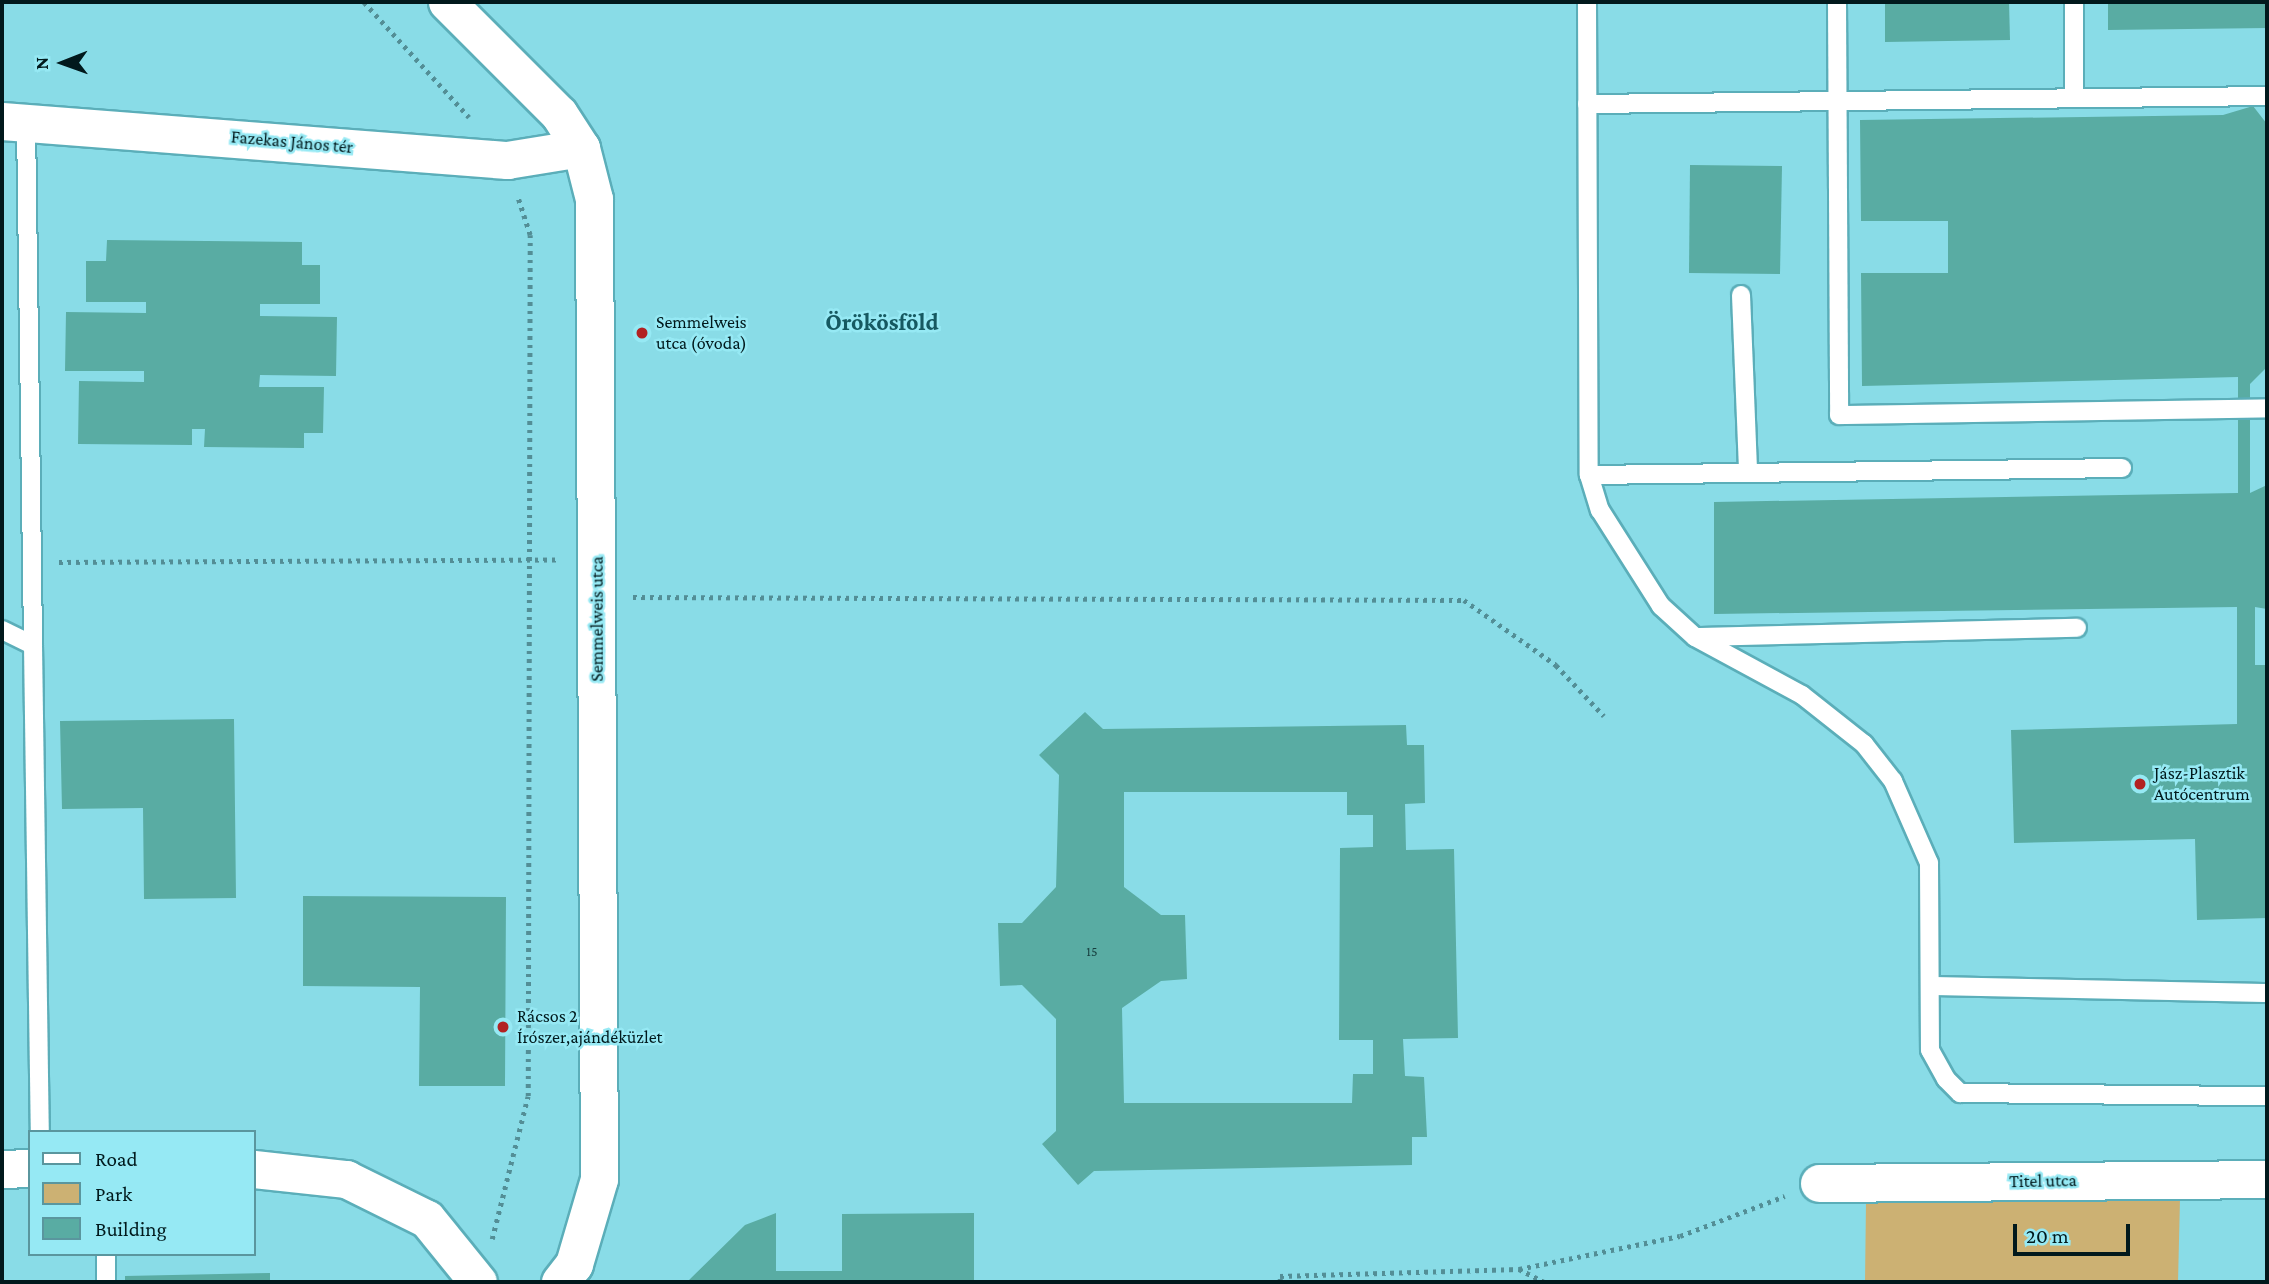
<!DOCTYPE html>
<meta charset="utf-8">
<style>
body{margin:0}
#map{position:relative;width:2269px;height:1284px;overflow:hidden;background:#89dce7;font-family:"Crimson Pro",serif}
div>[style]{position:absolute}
.green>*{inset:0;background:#ccb173}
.building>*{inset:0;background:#59aca3}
.path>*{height:4.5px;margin-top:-2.25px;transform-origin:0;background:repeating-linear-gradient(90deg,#538e96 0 3.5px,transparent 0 8.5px)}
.roads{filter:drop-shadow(2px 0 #5baeb9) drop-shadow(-2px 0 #5baeb9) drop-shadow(0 2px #5baeb9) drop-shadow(0 -2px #5baeb9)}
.lane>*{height:18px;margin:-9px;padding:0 9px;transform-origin:9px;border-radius:9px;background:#fff}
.street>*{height:37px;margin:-18.5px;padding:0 18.5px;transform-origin:18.5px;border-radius:18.5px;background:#fff}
.dots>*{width:19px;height:19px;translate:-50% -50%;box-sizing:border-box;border:4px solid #96e9f4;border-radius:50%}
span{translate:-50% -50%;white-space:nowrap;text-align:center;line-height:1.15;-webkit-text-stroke:5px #96e9f4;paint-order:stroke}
.number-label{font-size:14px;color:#173e3e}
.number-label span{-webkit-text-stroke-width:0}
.street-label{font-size:18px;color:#01191c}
.poi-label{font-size:18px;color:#01191c}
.left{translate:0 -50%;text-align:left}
.district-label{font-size:24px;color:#165961;font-weight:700}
.frame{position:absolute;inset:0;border:4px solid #01191c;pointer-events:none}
.legend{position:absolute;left:28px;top:1130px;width:228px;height:126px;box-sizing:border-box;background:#96e9f4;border:2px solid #5a969e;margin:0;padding:9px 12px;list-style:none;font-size:21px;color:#01191c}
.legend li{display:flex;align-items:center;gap:14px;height:35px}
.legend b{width:35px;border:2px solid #5a969e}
.north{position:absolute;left:28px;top:28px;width:70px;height:70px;-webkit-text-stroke:5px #96e9f4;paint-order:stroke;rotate:269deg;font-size:19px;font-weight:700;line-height:28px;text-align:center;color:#01191c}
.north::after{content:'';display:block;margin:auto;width:24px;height:32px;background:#01191c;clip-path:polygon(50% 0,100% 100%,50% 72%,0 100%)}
.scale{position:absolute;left:2013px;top:1224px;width:117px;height:32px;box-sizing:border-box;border:4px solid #01191c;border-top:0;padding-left:9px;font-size:21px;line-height:24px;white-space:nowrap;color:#01191c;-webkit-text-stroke:5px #96e9f4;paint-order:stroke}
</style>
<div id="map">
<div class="green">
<i style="clip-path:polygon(2180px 1199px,2178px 1282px,1865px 1282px,1866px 1202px)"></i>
</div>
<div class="building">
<i style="clip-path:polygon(1885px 2px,2009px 2px,2010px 40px,1885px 42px)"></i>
<i style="clip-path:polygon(2108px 2px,2267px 2px,2267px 28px,2108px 30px)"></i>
<i style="clip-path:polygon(2253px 106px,2267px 124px,2267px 367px,2250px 384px,2250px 493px,2267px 485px,2267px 609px,2255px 607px,2255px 665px,2267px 665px,2267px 918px,2197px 920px,2195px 839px,2014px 843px,2011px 730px,2237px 724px,2237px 607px,1714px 614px,1714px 502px,2238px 493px,2238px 377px,1862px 386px,1861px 273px,1948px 273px,1948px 221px,1861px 221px,1860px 120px,2223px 115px)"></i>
<i style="clip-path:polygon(1690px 165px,1782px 166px,1780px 274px,1689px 273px)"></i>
<i style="clip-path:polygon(107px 240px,302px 242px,302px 265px,320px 265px,320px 304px,260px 304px,260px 316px,337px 317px,336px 376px,260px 375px,259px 387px,324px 387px,323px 433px,304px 433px,304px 448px,204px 447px,205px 429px,192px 429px,192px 445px,78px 444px,79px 381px,144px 382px,144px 371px,65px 371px,66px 312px,146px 313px,146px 302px,86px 302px,86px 261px,106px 261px)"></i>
<i style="clip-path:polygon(evenodd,1085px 712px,1103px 729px,1406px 725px,1407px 745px,1424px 745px,1425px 803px,1405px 804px,1406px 850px,1454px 849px,1458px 1038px,1403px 1039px,1405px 1076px,1424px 1077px,1427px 1137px,1412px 1137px,1412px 1165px,1094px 1171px,1078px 1185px,1042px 1144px,1056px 1131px,1056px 1019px,1022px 985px,1000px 986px,998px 923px,1022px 923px,1056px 887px,1059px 775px,1039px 755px,1085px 712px,1124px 792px,1347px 792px,1347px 815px,1373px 815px,1373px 847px,1340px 848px,1339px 1040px,1373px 1040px,1373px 1074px,1353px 1074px,1352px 1103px,1124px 1103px,1122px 1008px,1161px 981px,1187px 979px,1185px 915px,1161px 915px,1124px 887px,1124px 792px)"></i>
<i style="clip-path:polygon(234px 719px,236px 898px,144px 899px,143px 808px,62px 809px,60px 721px)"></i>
<i style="clip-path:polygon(303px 896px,506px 897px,505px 1086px,419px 1086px,420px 987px,303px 986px)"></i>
<i style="clip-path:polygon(776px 1213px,776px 1271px,842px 1271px,842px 1214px,974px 1213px,974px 1282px,687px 1282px,745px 1225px)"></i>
<i style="clip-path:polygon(270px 1273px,270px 1282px,125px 1282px,125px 1276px)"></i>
</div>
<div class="path">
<i style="left:364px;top:2px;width:156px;rotate:47.6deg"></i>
<i style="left:59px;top:562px;width:499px;rotate:-0.3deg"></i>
<i style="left:633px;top:597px;width:831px;rotate:0.21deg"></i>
<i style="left:1464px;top:600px;width:113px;rotate:35.2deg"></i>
<i style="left:1556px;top:665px;width:70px;rotate:46.7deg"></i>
<i style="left:492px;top:1239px;width:147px;rotate:-75.9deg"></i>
<i style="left:528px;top:1096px;width:861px;rotate:-89.87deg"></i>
<i style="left:530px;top:235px;width:40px;rotate:-108deg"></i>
<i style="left:1519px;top:1269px;width:29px;rotate:27deg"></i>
<i style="left:1280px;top:1282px;width:6px;rotate:-90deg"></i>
<i style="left:1280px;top:1276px;width:239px;rotate:-1.7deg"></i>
<i style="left:1519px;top:1269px;width:164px;rotate:-11.6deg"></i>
<i style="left:1680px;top:1236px;width:112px;rotate:-20.9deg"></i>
</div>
<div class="roads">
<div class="lane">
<i style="left:1587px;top:2px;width:473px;rotate:89.8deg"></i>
<i style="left:1589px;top:475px;width:37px;rotate:73deg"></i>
<i style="left:1600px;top:510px;width:114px;rotate:57.6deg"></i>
<i style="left:1661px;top:606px;width:46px;rotate:42.4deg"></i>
<i style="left:1695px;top:637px;width:122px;rotate:28.5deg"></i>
<i style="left:1802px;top:695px;width:79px;rotate:38.3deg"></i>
<i style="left:1864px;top:744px;width:47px;rotate:51.9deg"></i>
<i style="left:1893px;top:781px;width:90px;rotate:66.3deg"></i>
<i style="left:1929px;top:863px;width:187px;rotate:89.7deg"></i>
<i style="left:1930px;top:1050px;width:33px;rotate:61deg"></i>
<i style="left:1946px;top:1079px;width:20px;rotate:45deg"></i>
<i style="left:1960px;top:1093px;width:307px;rotate:0.6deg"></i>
<i style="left:1837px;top:2px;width:413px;rotate:89.7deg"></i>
<i style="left:1839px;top:415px;width:428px;rotate:-0.9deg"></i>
<i style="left:2074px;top:2px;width:96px;rotate:90deg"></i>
<i style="left:1587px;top:104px;width:680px;rotate:-0.67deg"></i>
<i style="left:26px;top:121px;width:524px;rotate:89.23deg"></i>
<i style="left:1741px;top:295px;width:177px;rotate:87.7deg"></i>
<i style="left:1589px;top:475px;width:533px;rotate:-0.75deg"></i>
<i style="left:2px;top:630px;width:34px;rotate:26deg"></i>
<i style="left:33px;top:645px;width:487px;rotate:89.2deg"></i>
<i style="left:1699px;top:637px;width:378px;rotate:-1.4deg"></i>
<i style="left:1931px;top:986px;width:336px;rotate:1.2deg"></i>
<i style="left:106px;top:1254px;width:28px;rotate:90deg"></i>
</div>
<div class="street">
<i style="left:447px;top:2px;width:158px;rotate:45deg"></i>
<i style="left:559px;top:114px;width:40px;rotate:57.1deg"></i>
<i style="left:581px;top:148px;width:53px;rotate:75.7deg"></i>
<i style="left:594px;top:199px;width:980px;rotate:89.71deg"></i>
<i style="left:599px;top:1179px;width:89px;rotate:106.4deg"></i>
<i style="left:574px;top:1264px;width:23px;rotate:128deg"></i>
<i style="left:2px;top:121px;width:507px;rotate:4.42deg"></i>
<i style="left:507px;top:160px;width:75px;rotate:-9.2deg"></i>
<i style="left:2px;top:1169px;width:28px;rotate:-2deg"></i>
<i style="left:254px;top:1169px;width:93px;rotate:6.2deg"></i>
<i style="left:346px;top:1179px;width:90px;rotate:26.3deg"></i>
<i style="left:427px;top:1219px;width:81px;rotate:51deg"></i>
<i style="left:1819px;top:1183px;width:448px;rotate:-0.5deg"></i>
</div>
</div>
<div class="dots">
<i style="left:642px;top:333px;background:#b22223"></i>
<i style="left:2140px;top:784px;background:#b22223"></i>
<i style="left:503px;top:1027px;background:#b22223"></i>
</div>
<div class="number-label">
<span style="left:1092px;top:951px">15</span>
</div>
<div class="street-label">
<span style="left:292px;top:142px;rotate:5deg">Fazekas János tér</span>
<span style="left:597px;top:619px;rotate:-90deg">Semmelweis utca</span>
<span style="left:2043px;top:1181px;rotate:-1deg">Titel utca</span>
</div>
<div class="poi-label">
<span class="left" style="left:656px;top:333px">Semmelweis<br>utca (óvoda)</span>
<span class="left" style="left:2154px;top:784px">Jász-Plasztik<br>Autócentrum</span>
<span class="left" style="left:517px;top:1027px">Rácsos 2<br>Írószer,ajándéküzlet</span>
</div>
<div class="district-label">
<span style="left:882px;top:322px">Örökösföld</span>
</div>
<div class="frame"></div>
<ul class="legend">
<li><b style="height:9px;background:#fff"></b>Road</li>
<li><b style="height:19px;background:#ccb173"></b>Park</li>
<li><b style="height:19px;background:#59aca3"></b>Building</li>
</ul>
<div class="north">N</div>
<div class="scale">20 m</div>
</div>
